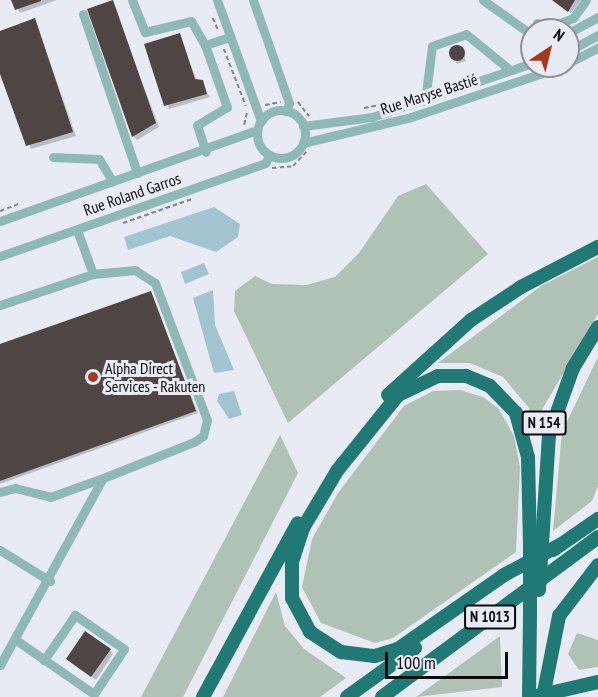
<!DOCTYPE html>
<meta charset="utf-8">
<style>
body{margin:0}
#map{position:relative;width:598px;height:697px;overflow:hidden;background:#e8ebf4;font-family:"PT Sans Narrow",sans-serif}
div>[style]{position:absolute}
.green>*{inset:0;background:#b0c1b5}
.water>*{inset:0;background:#a1c4d0}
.shadow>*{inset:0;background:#0003}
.building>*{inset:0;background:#4f4544}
.round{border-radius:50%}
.path>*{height:1.5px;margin-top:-0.75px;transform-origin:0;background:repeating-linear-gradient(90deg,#83858b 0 4.5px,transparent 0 7.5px)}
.minor>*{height:9px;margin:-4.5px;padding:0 4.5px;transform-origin:4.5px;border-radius:4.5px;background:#8eb9b6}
.minor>.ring{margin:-4.5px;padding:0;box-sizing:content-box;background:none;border:9px solid #8eb9b6;border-radius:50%}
.highway>*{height:14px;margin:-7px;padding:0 7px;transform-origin:7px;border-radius:7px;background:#207975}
.dots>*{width:16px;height:16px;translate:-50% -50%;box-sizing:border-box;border:3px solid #e8ebf4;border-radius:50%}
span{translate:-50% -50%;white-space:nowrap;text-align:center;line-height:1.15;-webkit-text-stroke:6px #e8ebf4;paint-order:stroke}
.shield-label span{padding:2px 4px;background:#e8ebf4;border:2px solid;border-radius:4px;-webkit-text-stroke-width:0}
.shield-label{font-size:15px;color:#0b0b0e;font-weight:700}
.street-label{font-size:16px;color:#0b0b0e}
.poi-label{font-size:16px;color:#0b0b0e}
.left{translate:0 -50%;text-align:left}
.north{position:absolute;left:520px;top:18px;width:60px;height:60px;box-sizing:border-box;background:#e8ebf4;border:2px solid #909198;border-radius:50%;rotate:35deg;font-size:16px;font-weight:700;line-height:24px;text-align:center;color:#0b0b0e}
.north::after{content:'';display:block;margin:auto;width:21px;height:27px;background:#a23a1b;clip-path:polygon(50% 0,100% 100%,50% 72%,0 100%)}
.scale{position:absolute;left:385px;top:652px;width:123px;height:27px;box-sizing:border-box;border:3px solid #0b0b0e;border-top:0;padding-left:8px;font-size:18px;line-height:21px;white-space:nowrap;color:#0b0b0e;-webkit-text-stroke:4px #e8ebf4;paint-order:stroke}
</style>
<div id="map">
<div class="green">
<i style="clip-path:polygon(426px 184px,488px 254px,288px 423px,234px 311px,235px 291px,255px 276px,272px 284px,306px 285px,335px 277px,359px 253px,398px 196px)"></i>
<i style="clip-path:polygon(598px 257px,598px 314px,533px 425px,529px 408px,503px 377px,470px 363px,438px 363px,541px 286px)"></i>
<i style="clip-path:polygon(598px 357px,598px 486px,592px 501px,553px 531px,562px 432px)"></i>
<i style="clip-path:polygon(460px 390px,483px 397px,499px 409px,514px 436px,520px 467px,516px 552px,393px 638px,375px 643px,321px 623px,302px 587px,312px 539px,338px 493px,404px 406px,433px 391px)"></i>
<i style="clip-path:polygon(280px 435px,298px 473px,183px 697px,141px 697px)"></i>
<i style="clip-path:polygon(276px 592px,285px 626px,304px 649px,346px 678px,320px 697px,223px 697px)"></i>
<i style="clip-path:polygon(577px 633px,598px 640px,598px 667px,579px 670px,568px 654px)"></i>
<i style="clip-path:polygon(500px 636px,502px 687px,416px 697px)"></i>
</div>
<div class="water">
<i style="clip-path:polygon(214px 207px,240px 224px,238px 237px,216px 252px,170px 236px,128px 250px,124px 237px)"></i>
<i style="clip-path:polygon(204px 263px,209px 274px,185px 284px,181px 272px)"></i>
<i style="clip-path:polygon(213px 290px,215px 325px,234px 370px,214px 373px,193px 298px)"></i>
<i style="clip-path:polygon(234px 391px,242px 415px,229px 419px,217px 401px,219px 394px)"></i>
</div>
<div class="shadow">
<i style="clip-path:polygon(6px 0,57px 0,20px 13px,13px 0)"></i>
<i style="clip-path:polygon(553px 0,581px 0,571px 13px)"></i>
<i style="clip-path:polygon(112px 2px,159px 127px,137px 140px,133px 136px)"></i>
<i style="clip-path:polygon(35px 20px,76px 136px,31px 149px,0 67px,0 32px)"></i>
<i style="clip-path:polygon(179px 34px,197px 81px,210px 97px,169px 109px,146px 45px)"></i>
<i style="clip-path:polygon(461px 46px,466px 61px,457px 64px,451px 48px)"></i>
<i style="clip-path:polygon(150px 292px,198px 413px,0 484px,0 346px)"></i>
<i style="clip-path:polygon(110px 650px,113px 654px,96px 680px,71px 663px)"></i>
</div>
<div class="building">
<i style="clip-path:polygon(11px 0,41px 0,41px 1px,15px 10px)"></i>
<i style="clip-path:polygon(113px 0,156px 123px,132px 137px,87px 9px)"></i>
<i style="clip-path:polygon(552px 0,575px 0,568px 12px)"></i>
<i style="clip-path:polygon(35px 18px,73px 132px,26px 146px,0 74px,0 31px)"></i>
<i style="clip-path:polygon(180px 33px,195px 79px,203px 80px,207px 94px,164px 106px,144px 44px)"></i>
<i class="round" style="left:449px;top:45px;width:16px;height:16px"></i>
<i style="clip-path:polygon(151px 291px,196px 411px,0 481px,0 344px)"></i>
<i style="clip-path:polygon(85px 631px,111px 649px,91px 677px,66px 659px)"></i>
</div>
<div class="path">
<i style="left:213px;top:18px;width:13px;rotate:67deg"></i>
<i style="left:224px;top:49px;width:61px;rotate:68.9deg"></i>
<i style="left:298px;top:102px;width:18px;rotate:52deg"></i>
<i style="left:265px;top:105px;width:16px;rotate:-11deg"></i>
<i style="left:364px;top:108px;width:16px;rotate:-11deg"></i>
<i style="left:244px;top:125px;width:14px;rotate:-78deg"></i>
<i style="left:272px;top:168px;width:21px;rotate:-5deg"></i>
<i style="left:293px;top:166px;width:22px;rotate:-47deg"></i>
<i style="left:0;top:211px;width:22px;rotate:-21deg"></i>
<i style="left:123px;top:223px;width:73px;rotate:-19.2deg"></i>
</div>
<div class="minor">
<i style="left:132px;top:0;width:35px;rotate:68deg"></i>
<i style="left:145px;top:32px;width:47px;rotate:-13.4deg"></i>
<i style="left:191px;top:21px;width:28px;rotate:60deg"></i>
<i style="left:205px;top:45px;width:66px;rotate:70.5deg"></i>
<i style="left:227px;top:107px;width:35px;rotate:149deg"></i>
<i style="left:197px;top:125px;width:28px;rotate:72deg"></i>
<i style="left:217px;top:0;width:129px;rotate:70deg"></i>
<i style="left:253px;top:0;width:109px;rotate:70.7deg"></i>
<i style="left:289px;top:103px;width:9px;rotate:111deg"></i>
<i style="left:483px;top:0;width:60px;rotate:35.5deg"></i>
<i style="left:83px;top:14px;width:168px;rotate:71.2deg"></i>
<i style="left:537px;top:23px;width:13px;rotate:23deg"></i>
<i style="left:549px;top:28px;width:26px;rotate:-23deg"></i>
<i style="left:573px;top:18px;width:22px;rotate:-54deg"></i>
<i style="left:568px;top:33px;width:34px;rotate:-28deg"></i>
<i style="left:205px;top:45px;width:26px;rotate:-18deg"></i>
<i style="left:568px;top:51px;width:34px;rotate:-28deg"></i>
<i style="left:568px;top:63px;width:34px;rotate:-27deg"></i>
<i style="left:425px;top:101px;width:55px;rotate:-82.7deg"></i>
<i style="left:432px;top:46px;width:36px;rotate:-19deg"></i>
<i style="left:466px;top:34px;width:57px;rotate:39.3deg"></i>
<i class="ring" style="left:257px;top:110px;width:39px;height:39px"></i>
<i style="left:303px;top:126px;width:70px;rotate:-7.4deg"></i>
<i style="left:372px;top:117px;width:169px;rotate:-18.6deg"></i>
<i style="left:303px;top:143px;width:111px;rotate:-13.5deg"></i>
<i style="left:411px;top:117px;width:160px;rotate:-18.5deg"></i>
<i style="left:53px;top:157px;width:46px;rotate:2.5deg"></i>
<i style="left:99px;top:159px;width:26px;rotate:59deg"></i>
<i style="left:0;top:221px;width:273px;rotate:-19.5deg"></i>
<i style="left:0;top:256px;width:281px;rotate:-19.3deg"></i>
<i style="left:265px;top:163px;width:9px;rotate:-58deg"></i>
<i style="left:0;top:305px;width:98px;rotate:-18.4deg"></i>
<i style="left:0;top:492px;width:16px;rotate:-15deg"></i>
<i style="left:15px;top:488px;width:36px;rotate:14deg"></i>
<i style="left:50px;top:497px;width:56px;rotate:-19.7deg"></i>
<i style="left:0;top:550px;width:59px;rotate:31.8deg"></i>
<i style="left:16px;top:640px;width:95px;rotate:34.7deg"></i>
<i style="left:94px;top:694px;width:54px;rotate:-56.3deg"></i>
<i style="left:124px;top:649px;width:60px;rotate:-145.2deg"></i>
<i style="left:75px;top:615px;width:55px;rotate:124.6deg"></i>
<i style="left:0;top:665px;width:213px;rotate:-61.2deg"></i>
<i style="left:103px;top:478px;width:98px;rotate:-21.6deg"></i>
<i style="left:194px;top:442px;width:11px;rotate:-34deg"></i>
<i style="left:203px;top:436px;width:16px;rotate:-76deg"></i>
<i style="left:207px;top:420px;width:147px;rotate:-110.8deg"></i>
<i style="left:155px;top:283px;width:24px;rotate:-147deg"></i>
<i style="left:135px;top:270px;width:42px;rotate:174.6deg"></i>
<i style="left:93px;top:274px;width:47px;rotate:-110deg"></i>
</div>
<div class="highway">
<i style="left:388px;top:395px;width:112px;rotate:-42.1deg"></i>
<i style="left:471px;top:320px;width:60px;rotate:-33.4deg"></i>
<i style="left:521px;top:287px;width:87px;rotate:-27.5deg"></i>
<i style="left:553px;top:550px;width:55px;rotate:-34.6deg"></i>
<i style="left:539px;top:590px;width:155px;rotate:-86.3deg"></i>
<i style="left:549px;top:435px;width:71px;rotate:-70.3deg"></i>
<i style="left:573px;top:368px;width:48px;rotate:-58.6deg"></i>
<i style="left:537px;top:696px;width:63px;rotate:-12.9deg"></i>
<i style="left:203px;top:697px;width:198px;rotate:-61.4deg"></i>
<i style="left:347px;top:697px;width:84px;rotate:-35.8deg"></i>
<i style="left:382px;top:697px;width:269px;rotate:-36.5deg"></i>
<i style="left:529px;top:697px;width:85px;rotate:-89.3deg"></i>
<i style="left:530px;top:612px;width:67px;rotate:-90deg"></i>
<i style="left:530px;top:545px;width:88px;rotate:-91.3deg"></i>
<i style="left:528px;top:457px;width:46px;rotate:-105.3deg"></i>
<i style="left:516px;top:413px;width:37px;rotate:-134deg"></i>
<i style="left:490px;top:386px;width:26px;rotate:-157deg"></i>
<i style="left:466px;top:376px;width:28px;rotate:180deg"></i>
<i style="left:438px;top:376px;width:44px;rotate:154.6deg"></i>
<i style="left:398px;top:395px;width:97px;rotate:128.8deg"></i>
<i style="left:337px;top:471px;width:66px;rotate:120.8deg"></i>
<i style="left:303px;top:528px;width:36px;rotate:108deg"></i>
<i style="left:292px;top:562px;width:36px;rotate:90deg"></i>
<i style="left:292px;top:598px;width:38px;rotate:62deg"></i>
<i style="left:310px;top:632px;width:37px;rotate:33deg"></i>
<i style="left:341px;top:652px;width:34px;rotate:7deg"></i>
<i style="left:375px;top:656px;width:24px;rotate:-17deg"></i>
<i style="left:398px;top:649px;width:129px;rotate:-34.9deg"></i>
<i style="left:504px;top:575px;width:64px;rotate:-28.2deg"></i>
<i style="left:543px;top:697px;width:83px;rotate:-78.8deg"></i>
<i style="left:559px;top:616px;width:64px;rotate:-52.6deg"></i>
</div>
<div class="dots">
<i style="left:93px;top:377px;background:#a23a1b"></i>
</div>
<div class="shield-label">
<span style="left:544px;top:423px">N 154</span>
<span style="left:490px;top:617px">N 1013</span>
</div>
<div class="street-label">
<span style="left:429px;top:94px;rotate:-18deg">Rue Maryse Bastié</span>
<span style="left:132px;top:194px;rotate:-19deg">Rue Roland Garros</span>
</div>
<div class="poi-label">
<span class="left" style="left:105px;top:377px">Alpha Direct<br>Services - Rakuten</span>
</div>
<div class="north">N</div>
<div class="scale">100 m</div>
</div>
